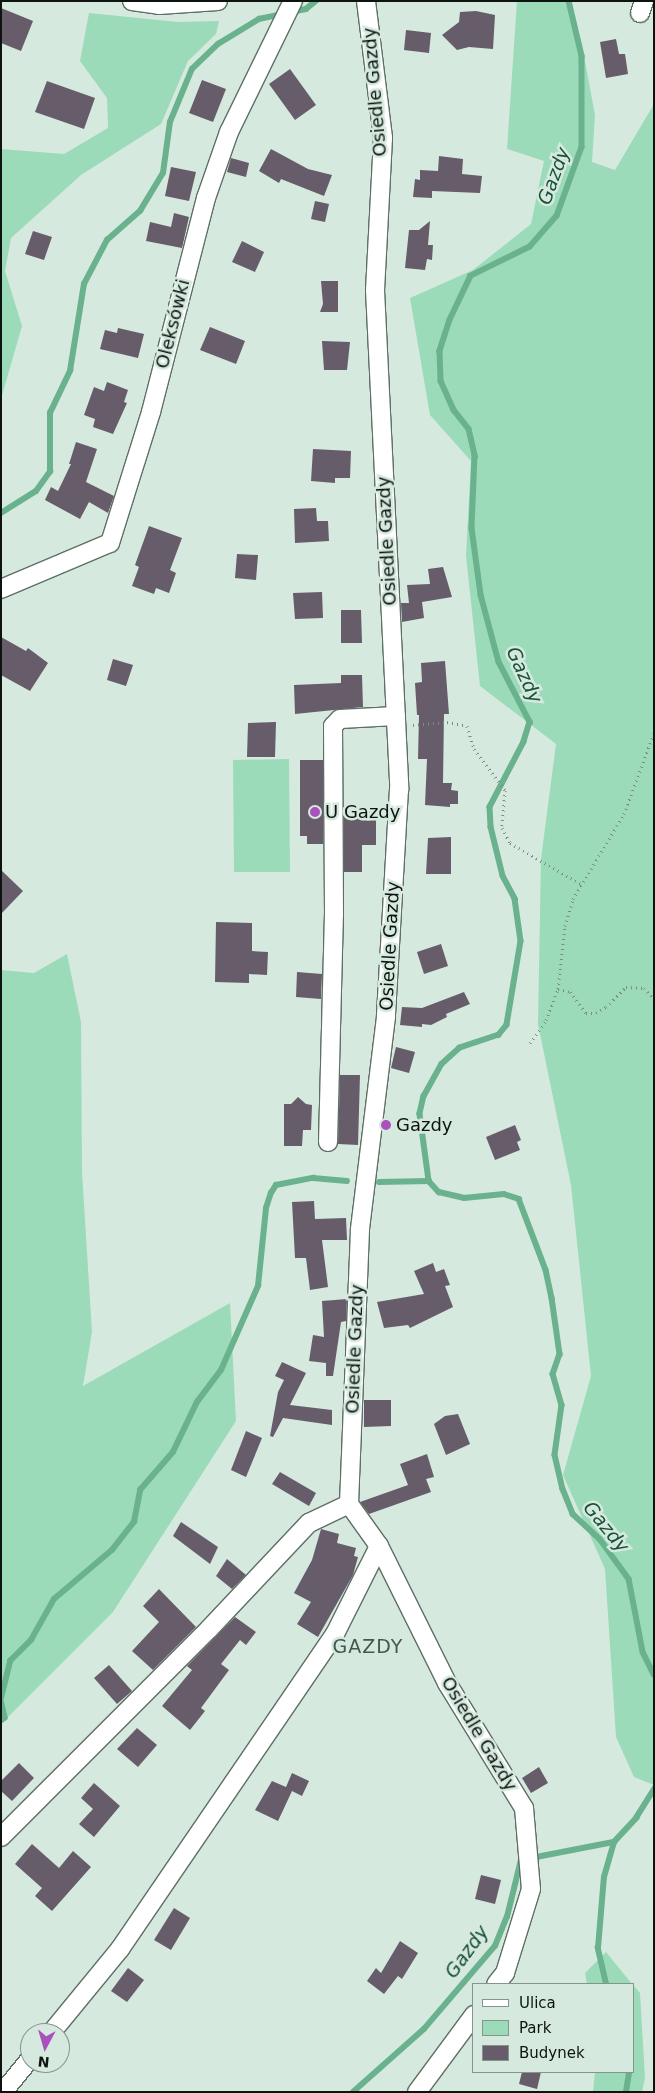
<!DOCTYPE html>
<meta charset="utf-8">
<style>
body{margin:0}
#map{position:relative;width:655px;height:2093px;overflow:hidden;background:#d6e9de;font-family:"DejaVu Sans",sans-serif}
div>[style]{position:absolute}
.green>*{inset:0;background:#9bdbb9}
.stream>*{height:5.5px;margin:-2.75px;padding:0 2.75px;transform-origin:2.75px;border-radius:2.75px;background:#69b28d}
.building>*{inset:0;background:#675c6a}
.path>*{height:3px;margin-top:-1.5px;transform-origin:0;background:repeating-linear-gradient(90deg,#7d8b83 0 1px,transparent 0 5px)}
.roads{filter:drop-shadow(1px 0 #5e6f66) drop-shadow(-1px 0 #5e6f66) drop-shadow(0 1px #5e6f66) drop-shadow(0 -1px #5e6f66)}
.street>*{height:18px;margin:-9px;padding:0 9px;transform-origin:9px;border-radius:9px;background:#fff}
.dots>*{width:14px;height:14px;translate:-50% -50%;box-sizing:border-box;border:2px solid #d6e9de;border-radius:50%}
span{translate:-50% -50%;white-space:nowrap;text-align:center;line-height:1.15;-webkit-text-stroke:5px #d6e9de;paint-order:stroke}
.street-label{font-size:18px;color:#0d1410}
.poi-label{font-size:18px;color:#0d1410}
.left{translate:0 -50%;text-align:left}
.water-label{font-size:19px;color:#1a5239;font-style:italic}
.neighbourhood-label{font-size:19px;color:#46574d;letter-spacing:1px}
.frame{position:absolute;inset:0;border:2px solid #0d1410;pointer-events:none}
.legend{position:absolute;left:472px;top:1983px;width:162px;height:90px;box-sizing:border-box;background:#d6e9de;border:1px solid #86948c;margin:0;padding:6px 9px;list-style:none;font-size:15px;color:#0d1410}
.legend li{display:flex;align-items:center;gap:10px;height:25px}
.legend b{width:25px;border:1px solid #86948c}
.north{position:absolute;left:20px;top:2023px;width:50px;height:50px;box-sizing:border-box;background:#d6e9de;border:1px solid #86948c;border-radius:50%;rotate:186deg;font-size:14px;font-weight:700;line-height:20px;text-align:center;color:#0d1410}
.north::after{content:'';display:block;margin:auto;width:18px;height:22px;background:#aa51bd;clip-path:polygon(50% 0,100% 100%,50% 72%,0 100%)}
</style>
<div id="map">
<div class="green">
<i style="clip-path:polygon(517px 1px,567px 1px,582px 45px,595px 115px,592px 162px,615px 170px,654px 104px,654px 1785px,634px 1777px,616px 1737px,605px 1569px,563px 1475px,591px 1376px,571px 1185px,538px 1024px,541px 859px,556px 744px,480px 686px,466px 556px,471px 461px,430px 415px,410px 298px,473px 270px,531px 224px,544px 161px,507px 149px)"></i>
<i style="clip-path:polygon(89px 13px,178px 22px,219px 21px,216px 34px,188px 61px,161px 124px,81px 175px,11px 238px,5px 271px,22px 326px,1px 399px,1px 149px,64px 154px,108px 128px,107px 98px,80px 61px)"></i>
<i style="clip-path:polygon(289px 759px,290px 872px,234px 872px,233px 760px)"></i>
<i style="clip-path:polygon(67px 954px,81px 1022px,82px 1172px,92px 1332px,83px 1386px,230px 1303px,236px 1421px,113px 1612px,1px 1724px,1px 970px,34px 973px)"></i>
<i style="clip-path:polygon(606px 1952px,632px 1984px,587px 1984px,585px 1973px)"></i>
<i style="clip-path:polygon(634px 1986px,640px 1993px,645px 2078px,642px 2092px,593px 2092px,595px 2072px,634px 2072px)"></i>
</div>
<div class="stream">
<i style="left:569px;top:1px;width:57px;rotate:76.7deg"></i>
<i style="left:582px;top:56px;width:91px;rotate:90deg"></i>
<i style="left:582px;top:147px;width:73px;rotate:109.9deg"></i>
<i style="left:557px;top:216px;width:41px;rotate:131.1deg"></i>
<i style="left:530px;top:247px;width:66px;rotate:153.8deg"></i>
<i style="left:471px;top:276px;width:49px;rotate:115.5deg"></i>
<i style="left:450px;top:320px;width:33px;rotate:108deg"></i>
<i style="left:440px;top:351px;width:30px;rotate:88deg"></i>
<i style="left:441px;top:381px;width:32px;rotate:66deg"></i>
<i style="left:454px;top:410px;width:24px;rotate:52deg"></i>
<i style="left:469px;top:429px;width:28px;rotate:77deg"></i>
<i style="left:475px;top:456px;width:72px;rotate:92.4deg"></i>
<i style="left:472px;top:528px;width:68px;rotate:82.3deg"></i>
<i style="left:481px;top:595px;width:69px;rotate:75deg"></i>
<i style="left:499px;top:662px;width:68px;rotate:62.7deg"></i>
<i style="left:530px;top:722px;width:21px;rotate:107deg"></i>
<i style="left:524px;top:742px;width:73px;rotate:117.6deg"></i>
<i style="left:490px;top:807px;width:20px;rotate:87deg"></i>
<i style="left:491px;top:827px;width:50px;rotate:76.2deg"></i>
<i style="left:503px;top:876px;width:26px;rotate:62deg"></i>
<i style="left:515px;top:899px;width:42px;rotate:81.9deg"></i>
<i style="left:521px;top:941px;width:85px;rotate:99.5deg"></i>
<i style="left:507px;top:1025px;width:13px;rotate:129deg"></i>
<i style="left:499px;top:1035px;width:41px;rotate:161.6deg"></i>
<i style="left:460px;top:1048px;width:24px;rotate:138deg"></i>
<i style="left:442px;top:1064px;width:37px;rotate:119deg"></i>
<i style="left:424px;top:1096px;width:18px;rotate:103deg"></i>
<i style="left:420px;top:1114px;width:68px;rotate:82.3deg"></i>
<i style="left:429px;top:1181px;width:15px;rotate:48deg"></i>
<i style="left:439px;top:1192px;width:26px;rotate:13deg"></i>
<i style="left:464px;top:1198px;width:40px;rotate:-5.7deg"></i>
<i style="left:504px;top:1194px;width:16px;rotate:18deg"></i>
<i style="left:519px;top:1199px;width:76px;rotate:69.2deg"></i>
<i style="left:546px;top:1270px;width:29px;rotate:78deg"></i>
<i style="left:552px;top:1298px;width:57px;rotate:81.9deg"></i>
<i style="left:560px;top:1354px;width:21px;rotate:109deg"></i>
<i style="left:553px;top:1374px;width:32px;rotate:74deg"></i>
<i style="left:562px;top:1405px;width:50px;rotate:98deg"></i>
<i style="left:555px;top:1455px;width:35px;rotate:77deg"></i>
<i style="left:563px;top:1489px;width:27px;rotate:68deg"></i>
<i style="left:573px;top:1514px;width:37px;rotate:43deg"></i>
<i style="left:600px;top:1539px;width:49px;rotate:54.1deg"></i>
<i style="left:629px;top:1579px;width:74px;rotate:79.1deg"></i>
<i style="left:643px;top:1652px;width:25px;rotate:64deg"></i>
<i style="left:291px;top:12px;width:15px;rotate:-11deg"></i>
<i style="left:306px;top:9px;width:13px;rotate:-39deg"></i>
<i style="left:1px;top:513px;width:41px;rotate:-32.2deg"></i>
<i style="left:36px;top:491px;width:24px;rotate:-54deg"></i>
<i style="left:50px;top:472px;width:59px;rotate:-90deg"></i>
<i style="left:50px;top:413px;width:47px;rotate:-64.5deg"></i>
<i style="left:70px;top:371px;width:88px;rotate:-80.9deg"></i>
<i style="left:84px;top:284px;width:50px;rotate:-62.4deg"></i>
<i style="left:107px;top:240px;width:44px;rotate:-41.3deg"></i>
<i style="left:140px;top:211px;width:44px;rotate:-58.8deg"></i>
<i style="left:163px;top:173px;width:51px;rotate:-82.2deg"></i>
<i style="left:170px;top:122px;width:57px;rotate:-67.5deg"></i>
<i style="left:192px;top:69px;width:36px;rotate:-44deg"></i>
<i style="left:218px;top:44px;width:48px;rotate:-31.4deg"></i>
<i style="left:259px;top:19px;width:24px;rotate:-12deg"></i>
<i style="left:379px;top:1182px;width:50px;rotate:-1.1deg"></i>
<i style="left:1px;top:1698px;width:38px;rotate:-76deg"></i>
<i style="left:10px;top:1661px;width:30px;rotate:-45deg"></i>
<i style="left:31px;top:1640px;width:47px;rotate:-60.7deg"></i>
<i style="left:54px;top:1599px;width:76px;rotate:-40.2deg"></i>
<i style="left:112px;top:1550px;width:36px;rotate:-52deg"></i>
<i style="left:134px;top:1522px;width:33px;rotate:-79deg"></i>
<i style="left:140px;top:1490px;width:50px;rotate:-49deg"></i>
<i style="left:173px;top:1452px;width:55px;rotate:-64.4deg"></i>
<i style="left:197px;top:1402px;width:40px;rotate:-53deg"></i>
<i style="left:221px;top:1370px;width:92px;rotate:-66.2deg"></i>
<i style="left:258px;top:1286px;width:78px;rotate:-84.1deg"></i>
<i style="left:266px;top:1208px;width:16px;rotate:-72deg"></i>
<i style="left:271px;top:1193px;width:9px;rotate:-58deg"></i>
<i style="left:276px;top:1185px;width:38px;rotate:-11deg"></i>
<i style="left:313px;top:1178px;width:34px;rotate:5deg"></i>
<i style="left:1px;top:1700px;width:18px;rotate:77deg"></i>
<i style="left:5px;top:1718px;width:5px;rotate:143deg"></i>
<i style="left:606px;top:1984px;width:37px;rotate:-103deg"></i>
<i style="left:598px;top:1948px;width:71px;rotate:-85.2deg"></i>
<i style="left:604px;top:1877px;width:36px;rotate:-74deg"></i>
<i style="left:353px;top:2092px;width:95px;rotate:-41.6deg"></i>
<i style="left:424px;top:2029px;width:109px;rotate:-49.5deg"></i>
<i style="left:495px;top:1946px;width:31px;rotate:-68deg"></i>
<i style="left:507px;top:1917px;width:59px;rotate:-76.2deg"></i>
<i style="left:521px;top:1860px;width:95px;rotate:-11deg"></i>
<i style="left:614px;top:1842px;width:33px;rotate:-47deg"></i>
<i style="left:636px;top:1818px;width:34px;rotate:-58deg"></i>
<i style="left:626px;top:2092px;width:20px;rotate:-81deg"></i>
</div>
<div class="building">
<i style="clip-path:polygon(1px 8px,33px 21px,21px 51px,1px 43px)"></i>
<i style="clip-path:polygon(476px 11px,495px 15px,493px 49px,469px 47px,457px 50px,442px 35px,459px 22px,460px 12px)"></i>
<i style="clip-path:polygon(406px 30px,431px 33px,429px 53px,404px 50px)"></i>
<i style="clip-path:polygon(616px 39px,619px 54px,625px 54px,628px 74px,606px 78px,600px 42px)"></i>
<i style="clip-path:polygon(290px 69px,316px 105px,295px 120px,269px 84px)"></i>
<i style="clip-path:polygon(202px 80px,226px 89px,213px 122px,189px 113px)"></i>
<i style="clip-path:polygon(47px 81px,95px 98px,84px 129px,35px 112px)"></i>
<i style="clip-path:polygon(271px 149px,308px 169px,332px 175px,324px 196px,281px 179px,279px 183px,259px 171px)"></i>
<i style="clip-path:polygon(439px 156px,463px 159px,462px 174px,482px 176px,480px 193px,432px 191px,432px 198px,413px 197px,415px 179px,420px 180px,420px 170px,438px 171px)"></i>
<i style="clip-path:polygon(231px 158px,249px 163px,246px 177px,227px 172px)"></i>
<i style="clip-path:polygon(171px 167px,196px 172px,189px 201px,165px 196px)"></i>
<i style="clip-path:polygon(315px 201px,329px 204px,325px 222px,311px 219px)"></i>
<i style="clip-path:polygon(174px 213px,189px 217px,182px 248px,146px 241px,150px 222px,171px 227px)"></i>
<i style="clip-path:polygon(430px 221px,428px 245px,433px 245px,432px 260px,427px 259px,425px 270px,405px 268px,409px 230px,419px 230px)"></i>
<i style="clip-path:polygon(33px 231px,52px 237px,44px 260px,25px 254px)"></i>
<i style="clip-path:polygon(242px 241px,264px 252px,255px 272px,232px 262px)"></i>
<i style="clip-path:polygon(321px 281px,338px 281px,338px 312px,320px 312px,323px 304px)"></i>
<i style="clip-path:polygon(210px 327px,245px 341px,236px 364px,200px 350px)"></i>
<i style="clip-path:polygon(118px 328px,144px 334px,138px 358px,100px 349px,105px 330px,117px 333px)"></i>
<i style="clip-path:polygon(322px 341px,350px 342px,347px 370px,324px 370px)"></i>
<i style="clip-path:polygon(107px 382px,128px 390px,124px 402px,127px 403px,113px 434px,93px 427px,95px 419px,84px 415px,94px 387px,104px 391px)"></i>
<i style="clip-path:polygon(76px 442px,97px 449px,86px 482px,114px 496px,108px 513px,89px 502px,80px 519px,45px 500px,51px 487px,58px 491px,71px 464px,69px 464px)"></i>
<i style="clip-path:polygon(313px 449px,351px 451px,350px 478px,335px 478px,335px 483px,311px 481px)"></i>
<i style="clip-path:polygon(316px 508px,317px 521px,328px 521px,329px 541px,295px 543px,294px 509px)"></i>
<i style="clip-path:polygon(149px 526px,182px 538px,170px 570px,176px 573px,169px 593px,156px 588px,154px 594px,132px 586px,139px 567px,135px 565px)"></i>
<i style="clip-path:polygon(237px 554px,258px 555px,256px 580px,235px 578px)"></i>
<i style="clip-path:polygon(443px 567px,452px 597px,422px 602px,424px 618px,402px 622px,401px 603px,409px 603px,407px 585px,430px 584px,428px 569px)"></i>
<i style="clip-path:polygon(322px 592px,323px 618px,295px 619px,293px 593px)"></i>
<i style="clip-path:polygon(341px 610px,361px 610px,362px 643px,341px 643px)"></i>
<i style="clip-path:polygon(1px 637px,26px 651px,28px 648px,48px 663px,30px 691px,1px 675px)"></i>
<i style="clip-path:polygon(113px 659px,133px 665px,126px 686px,107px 680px)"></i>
<i style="clip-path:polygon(445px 661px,449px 714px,444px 714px,443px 783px,452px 783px,451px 790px,458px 791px,458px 804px,450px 804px,450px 807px,425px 805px,427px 759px,418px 759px,419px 715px,417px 715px,415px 683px,422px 682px,421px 663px)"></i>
<i style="clip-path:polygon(341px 675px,362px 675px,363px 707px,295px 714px,294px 685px,341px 683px)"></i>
<i style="clip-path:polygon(276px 722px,275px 757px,247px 757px,248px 723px)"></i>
<i style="clip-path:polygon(300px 760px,323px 760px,323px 844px,307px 844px,307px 836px,300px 836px)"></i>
<i style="clip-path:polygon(344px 811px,376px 811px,376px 845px,362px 845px,362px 872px,344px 872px)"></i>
<i style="clip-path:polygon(451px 837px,451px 874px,426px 874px,428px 838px)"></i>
<i style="clip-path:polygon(1px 870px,23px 891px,1px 914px)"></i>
<i style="clip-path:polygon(216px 922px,252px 923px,252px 951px,268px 952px,267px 975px,249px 974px,249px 983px,215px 982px)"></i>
<i style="clip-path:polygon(441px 944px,448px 966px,424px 974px,417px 952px)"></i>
<i style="clip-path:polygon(297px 972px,322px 974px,321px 999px,296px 997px)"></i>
<i style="clip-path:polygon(464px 992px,470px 1004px,446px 1014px,447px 1017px,431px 1025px,422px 1024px,422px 1027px,400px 1025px,402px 1007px,422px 1008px)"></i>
<i style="clip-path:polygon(396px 1047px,415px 1052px,409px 1073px,391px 1068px)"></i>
<i style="clip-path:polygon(340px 1075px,360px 1075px,358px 1145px,338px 1144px)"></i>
<i style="clip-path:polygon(298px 1097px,306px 1104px,312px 1105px,311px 1130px,303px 1130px,302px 1146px,284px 1146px,284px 1104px,291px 1104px)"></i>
<i style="clip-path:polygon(515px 1125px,521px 1140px,517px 1142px,520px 1150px,495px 1160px,486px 1137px)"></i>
<i style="clip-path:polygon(314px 1201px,315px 1219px,346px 1218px,347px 1240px,322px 1240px,328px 1287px,310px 1290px,306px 1258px,295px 1258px,292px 1202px)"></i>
<i style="clip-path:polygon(433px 1263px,436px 1272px,444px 1269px,450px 1285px,445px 1286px,453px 1307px,410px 1328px,408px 1325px,384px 1328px,377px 1302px,424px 1294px,414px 1271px)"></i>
<i style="clip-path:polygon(347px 1299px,346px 1321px,341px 1322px,333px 1376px,326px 1376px,326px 1363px,309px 1361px,313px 1335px,324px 1337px,322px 1301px)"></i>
<i style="clip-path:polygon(282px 1362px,306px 1373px,290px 1405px,332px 1410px,332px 1425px,283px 1418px,273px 1437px,270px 1436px,278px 1392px,284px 1380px,275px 1376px)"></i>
<i style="clip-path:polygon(364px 1400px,391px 1400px,391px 1426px,364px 1427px)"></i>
<i style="clip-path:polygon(458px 1414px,470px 1444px,446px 1455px,434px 1424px,445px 1416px)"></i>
<i style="clip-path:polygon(246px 1431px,262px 1438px,246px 1477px,231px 1470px)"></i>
<i style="clip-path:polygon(427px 1454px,434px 1477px,426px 1479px,431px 1492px,369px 1514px,360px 1502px,408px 1485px,400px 1464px)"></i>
<i style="clip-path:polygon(280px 1472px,316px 1493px,309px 1506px,272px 1484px)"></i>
<i style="clip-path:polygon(181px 1522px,218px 1547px,210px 1564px,173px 1536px)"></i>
<i style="clip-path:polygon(321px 1529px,339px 1534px,337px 1543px,356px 1548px,354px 1556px,358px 1557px,353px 1575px,318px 1637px,297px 1624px,311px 1602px,294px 1593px,312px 1560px)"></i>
<i style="clip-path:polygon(227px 1559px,246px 1575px,232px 1589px,216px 1576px)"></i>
<i style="clip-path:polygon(159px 1589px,196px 1627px,153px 1670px,132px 1651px,159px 1622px,143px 1606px)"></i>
<i style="clip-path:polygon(235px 1617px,256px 1632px,246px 1645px,240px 1640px,221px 1664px,229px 1670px,201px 1708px,205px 1711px,190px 1730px,162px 1706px,192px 1670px,187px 1666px)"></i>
<i style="clip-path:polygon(109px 1665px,132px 1691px,117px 1704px,94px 1678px)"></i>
<i style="clip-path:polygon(137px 1728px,157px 1745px,138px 1767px,117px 1749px)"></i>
<i style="clip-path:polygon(19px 1763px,34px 1778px,12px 1801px,1px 1791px,1px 1781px)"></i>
<i style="clip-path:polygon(539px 1767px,548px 1783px,531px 1793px,522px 1778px)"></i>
<i style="clip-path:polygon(292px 1773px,309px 1781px,302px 1796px,292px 1791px,278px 1821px,255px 1810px,272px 1781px,286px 1787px)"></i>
<i style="clip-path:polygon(94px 1783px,120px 1806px,94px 1837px,79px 1824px,93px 1809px,81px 1798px)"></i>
<i style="clip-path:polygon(32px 1844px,59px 1868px,73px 1851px,91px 1867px,52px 1911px,35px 1896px,42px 1888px,15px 1864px)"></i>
<i style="clip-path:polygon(481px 1875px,501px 1880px,495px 1904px,475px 1899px)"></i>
<i style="clip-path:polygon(174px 1908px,190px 1918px,171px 1950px,154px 1940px)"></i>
<i style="clip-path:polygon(400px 1941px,418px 1953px,402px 1979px,398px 1976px,384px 1994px,367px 1981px,376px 1968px,381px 1973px)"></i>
<i style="clip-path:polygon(128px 1968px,144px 1980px,127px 2002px,111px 1991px)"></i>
<i style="clip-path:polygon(522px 2072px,541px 2072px,537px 2089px,519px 2084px)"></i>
</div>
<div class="path">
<i style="left:413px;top:725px;width:34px;rotate:-5deg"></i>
<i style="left:447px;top:722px;width:20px;rotate:11deg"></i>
<i style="left:467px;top:726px;width:24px;rotate:73deg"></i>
<i style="left:474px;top:749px;width:51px;rotate:52.9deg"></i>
<i style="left:505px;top:790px;width:38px;rotate:95deg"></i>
<i style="left:502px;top:828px;width:17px;rotate:62deg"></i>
<i style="left:510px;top:843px;width:82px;rotate:30deg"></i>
<i style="left:558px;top:989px;width:12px;rotate:14deg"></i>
<i style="left:570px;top:992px;width:26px;rotate:53deg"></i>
<i style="left:586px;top:1013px;width:10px"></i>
<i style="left:596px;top:1013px;width:12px;rotate:-31deg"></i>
<i style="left:606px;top:1007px;width:28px;rotate:-45deg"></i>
<i style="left:626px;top:987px;width:18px;rotate:3deg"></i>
<i style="left:644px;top:988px;width:15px;rotate:48deg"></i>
<i style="left:530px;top:1043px;width:28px;rotate:-55deg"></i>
<i style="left:546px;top:1020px;width:33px;rotate:-69deg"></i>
<i style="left:558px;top:989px;width:63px;rotate:-83.7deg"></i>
<i style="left:565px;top:926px;width:28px;rotate:-73deg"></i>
<i style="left:573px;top:899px;width:99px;rotate:-59deg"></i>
<i style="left:624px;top:814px;width:86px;rotate:-69.7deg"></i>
</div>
<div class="roads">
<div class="street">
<i style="left:132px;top:1px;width:27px;rotate:8deg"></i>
<i style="left:159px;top:5px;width:59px;rotate:-3.9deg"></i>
<i style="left:366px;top:1px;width:138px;rotate:82.9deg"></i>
<i style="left:383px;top:138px;width:152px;rotate:93deg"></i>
<i style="left:375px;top:290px;width:500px;rotate:87.2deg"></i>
<i style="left:399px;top:789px;width:228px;rotate:93.3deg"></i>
<i style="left:386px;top:1017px;width:215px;rotate:97deg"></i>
<i style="left:360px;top:1230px;width:274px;rotate:92.3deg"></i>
<i style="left:349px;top:1504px;width:52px;rotate:54.5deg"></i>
<i style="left:379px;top:1546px;width:153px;rotate:63.6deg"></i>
<i style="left:447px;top:1683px;width:147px;rotate:58.4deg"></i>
<i style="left:524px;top:1808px;width:81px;rotate:85.1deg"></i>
<i style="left:531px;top:1889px;width:88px;rotate:107.2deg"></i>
<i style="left:505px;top:1973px;width:14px;rotate:129deg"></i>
<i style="left:640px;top:13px;width:13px;rotate:-72deg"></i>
<i style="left:1px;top:589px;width:118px;rotate:-22.9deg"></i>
<i style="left:110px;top:543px;width:137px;rotate:-72.6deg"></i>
<i style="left:151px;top:412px;width:221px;rotate:-75.6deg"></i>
<i style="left:206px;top:198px;width:70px;rotate:-70.8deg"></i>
<i style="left:229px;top:132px;width:146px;rotate:-64deg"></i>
<i style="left:328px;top:1142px;width:228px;rotate:-88.5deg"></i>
<i style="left:334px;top:914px;width:188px;rotate:-90.3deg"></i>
<i style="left:333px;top:726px;width:10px;rotate:-45deg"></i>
<i style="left:340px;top:719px;width:56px;rotate:-3.1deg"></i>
<i style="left:1px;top:1837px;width:294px;rotate:-45deg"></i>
<i style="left:209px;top:1629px;width:146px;rotate:-46.7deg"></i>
<i style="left:309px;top:1523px;width:44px;rotate:-25.4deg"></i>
<i style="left:51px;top:2033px;width:109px;rotate:-50.6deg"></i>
<i style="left:120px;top:1949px;width:381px;rotate:-55.7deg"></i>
<i style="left:335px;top:1634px;width:98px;rotate:-63.4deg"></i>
<i style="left:3px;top:2092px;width:43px;rotate:-50.7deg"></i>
<i style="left:417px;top:2092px;width:96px;rotate:-53.5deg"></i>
</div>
</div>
<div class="dots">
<i style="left:315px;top:812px;background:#aa51bd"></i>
<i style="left:386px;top:1125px;background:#aa51bd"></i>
</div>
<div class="street-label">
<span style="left:375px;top:92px;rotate:-95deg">Osiedle Gazdy</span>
<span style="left:173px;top:324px;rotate:-76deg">Oleksówki</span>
<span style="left:387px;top:541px;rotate:-93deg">Osiedle Gazdy</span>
<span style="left:390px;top:946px;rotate:-87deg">Osiedle Gazdy</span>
<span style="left:355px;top:1349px;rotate:-88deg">Osiedle Gazdy</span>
<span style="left:479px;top:1734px;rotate:59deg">Osiedle Gazdy</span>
</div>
<div class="poi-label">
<span class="left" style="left:325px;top:812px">U Gazdy</span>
<span class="left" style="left:396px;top:1125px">Gazdy</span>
</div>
<div class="water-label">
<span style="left:554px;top:176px;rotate:-70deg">Gazdy</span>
<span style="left:524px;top:675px;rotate:65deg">Gazdy</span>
<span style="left:606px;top:1527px;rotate:50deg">Gazdy</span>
<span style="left:467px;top:1952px;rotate:-54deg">Gazdy</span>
</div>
<div class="neighbourhood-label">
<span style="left:368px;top:1647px">GAZDY</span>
</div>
<div class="frame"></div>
<ul class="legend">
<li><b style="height:6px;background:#fff"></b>Ulica</li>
<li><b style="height:14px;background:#9bdbb9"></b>Park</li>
<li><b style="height:14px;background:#675c6a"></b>Budynek</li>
</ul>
<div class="north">N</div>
</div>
